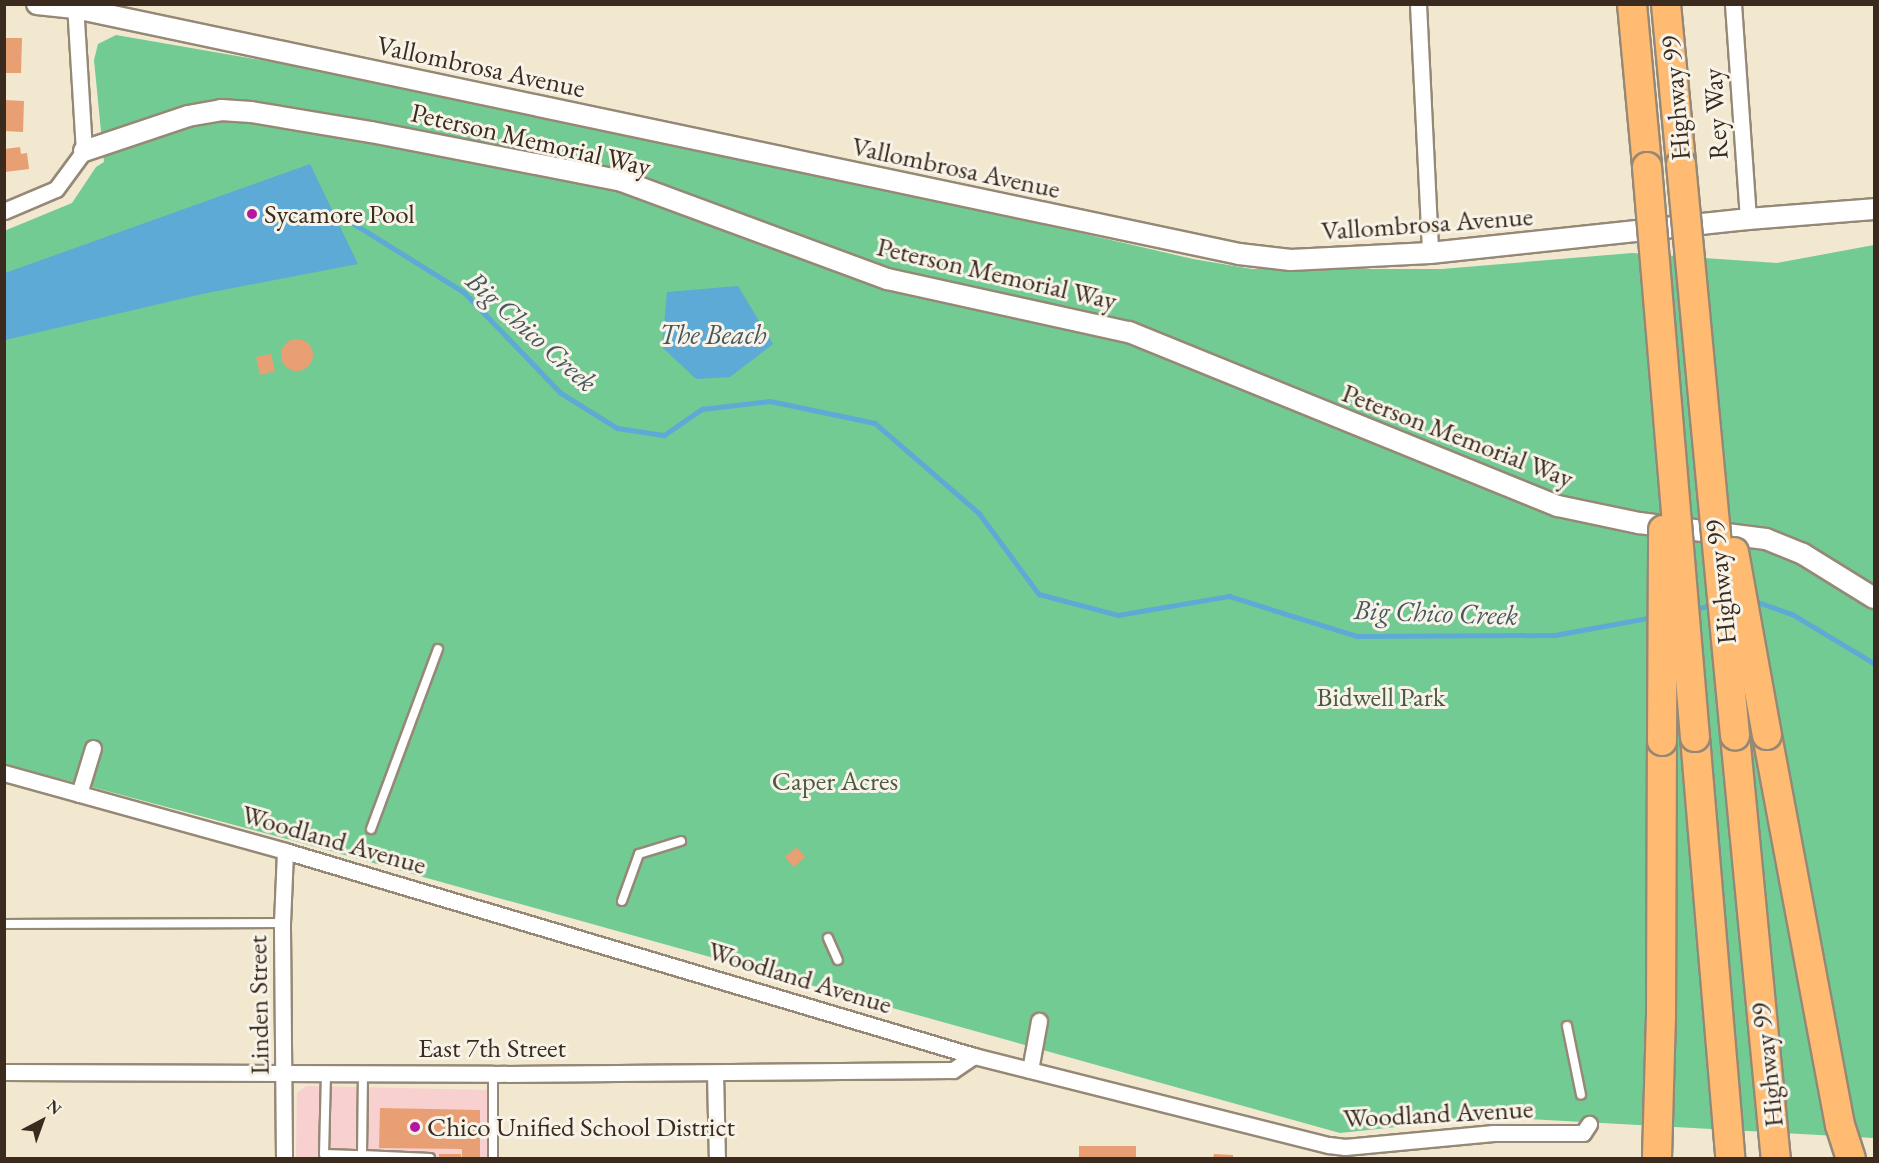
<!DOCTYPE html>
<style>
body{margin:0}
#map{position:relative;width:1879px;height:1163px;overflow:hidden;background:#f2e7cf;font-family:"EB Garamond",serif}
div>[style]{position:absolute}
.built>*{inset:0;background:#f7d0cf}
.green>*{inset:0;background:#71cb92}
.water>*{inset:0;background:#5daad6}
.stream>*{height:4.5px;margin:-2.25px;padding:0 2.25px;transform-origin:2.25px;border-radius:2.25px;background:#5daad6}
.building>*{inset:0;background:#e99f74}
.round{border-radius:50%}
.roads{filter:drop-shadow(2px 0 #968876) drop-shadow(-2px 0 #968876) drop-shadow(0 2px #968876) drop-shadow(0 -2px #968876)}
.service>*{height:8px;margin:-4px;padding:0 4px;transform-origin:4px;border-radius:4px;background:#fff}
.minor>*{height:15px;margin:-7.5px;padding:0 7.5px;transform-origin:7.5px;border-radius:7.5px;background:#fff}
.tertiary>*{height:20px;margin:-10px;padding:0 10px;transform-origin:10px;border-radius:10px;background:#fff}
.motorway>*{height:28px;margin:-14px;padding:0 14px;transform-origin:14px;border-radius:14px;background:#ffbb71}
.bridges{filter:drop-shadow(2px 0 #968876) drop-shadow(-2px 0 #968876) drop-shadow(0 2px #968876) drop-shadow(0 -2px #968876)}
.motorway-bridge>*{height:28px;margin:-14px;padding:0 14px;transform-origin:14px;border-radius:14px;background:#ffbb71}
.dots>*{width:16px;height:16px;translate:-50% -50%;box-sizing:border-box;border:3px solid #f7f3e8;border-radius:50%}
span{translate:-50% -50%;white-space:nowrap;text-align:center;line-height:1.15;-webkit-text-stroke:6px #f7f3e8;paint-order:stroke}
.street-label{font-size:27px;color:#3b2a1e}
.poi-label{font-size:27px;color:#3b2a1e}
.left{translate:0 -50%;text-align:left}
.park-label{font-size:27px;color:#4b5a41}
.water-label{font-size:28px;color:#47575e;font-style:italic}
.frame{position:absolute;inset:0;border:6px solid #3b2a1e;pointer-events:none}
.north{position:absolute;left:12px;top:1091px;width:60px;height:60px;-webkit-text-stroke:4px #f7f3e8;paint-order:stroke;rotate:41deg;font-size:16px;font-weight:700;line-height:24px;text-align:center;color:#3b2a1e}
.north::after{content:'';display:block;margin:auto;width:21px;height:27px;background:#3b2a1e;clip-path:polygon(50% 0,100% 100%,50% 72%,0 100%)}
</style>
<div id="map">
<div class="built">
<i style="clip-path:polygon(306px 1086px,488px 1090px,488px 1158px,296px 1158px,297px 1093px)"></i>
</div>
<div class="green">
<i style="clip-path:polygon(116px 35px,400px 84px,930px 198px,1193px 259px,1252px 269px,1442px 269px,1632px 253px,1777px 263px,1874px 245px,1874px 1138px,1491px 1117px,1340px 1133px,291px 840px,5px 764px,4px 231px,72px 203px,96px 167px,104px 162px,94px 60px,98px 44px)"></i>
</div>
<div class="water">
<i style="clip-path:polygon(310px 164px,358px 264px,202px 294px,5px 340px,5px 273px)"></i>
<i style="clip-path:polygon(738px 286px,773px 344px,730px 377px,696px 379px,662px 347px,667px 292px)"></i>
</div>
<div class="stream">
<i style="left:332px;top:219px;width:19px;rotate:9deg"></i>
<i style="left:351px;top:222px;width:133px;rotate:31.8deg"></i>
<i style="left:464px;top:292px;width:140px;rotate:46.2deg"></i>
<i style="left:561px;top:393px;width:66px;rotate:32deg"></i>
<i style="left:617px;top:428px;width:48px;rotate:8.5deg"></i>
<i style="left:664px;top:435px;width:46px;rotate:-34.4deg"></i>
<i style="left:702px;top:409px;width:68px;rotate:-6.7deg"></i>
<i style="left:770px;top:401px;width:107px;rotate:11.8deg"></i>
<i style="left:875px;top:423px;width:138px;rotate:40.9deg"></i>
<i style="left:979px;top:513px;width:101px;rotate:53.5deg"></i>
<i style="left:1039px;top:594px;width:82px;rotate:14.9deg"></i>
<i style="left:1118px;top:615px;width:113px;rotate:-9.7deg"></i>
<i style="left:1229px;top:596px;width:134px;rotate:17.4deg"></i>
<i style="left:1357px;top:636px;width:198px;rotate:-0.3deg"></i>
<i style="left:1555px;top:635px;width:100px;rotate:-10.4deg"></i>
<i style="left:1752px;top:600px;width:42px;rotate:19.3deg"></i>
<i style="left:1792px;top:614px;width:96px;rotate:30.9deg"></i>
<i style="left:1693px;top:609px;width:21px;rotate:-11deg"></i>
</div>
<div class="building">
<i style="clip-path:polygon(4px 38px,22px 38px,21px 73px,4px 73px)"></i>
<i style="clip-path:polygon(4px 100px,24px 101px,23px 132px,4px 131px)"></i>
<i style="clip-path:polygon(20px 147px,21px 154px,27px 153px,29px 169px,5px 172px,5px 149px)"></i>
<i class="round" style="left:281px;top:339px;width:32px;height:32px"></i>
<i style="clip-path:polygon(271px 354px,275px 371px,260px 375px,256px 357px)"></i>
<i style="clip-path:polygon(797px 847px,805px 857px,794px 867px,785px 857px)"></i>
<i style="clip-path:polygon(380px 1108px,480px 1110px,480px 1158px,462px 1158px,462px 1149px,379px 1148px)"></i>
<i style="clip-path:polygon(1079px 1146px,1136px 1146px,1136px 1158px,1079px 1158px)"></i>
<i style="clip-path:polygon(439px 1154px,461px 1154px,461px 1158px,439px 1158px)"></i>
<i style="clip-path:polygon(1214px 1154px,1233px 1155px,1233px 1158px,1213px 1158px)"></i>
</div>
<div class="roads">
<div class="service">
<i style="left:371px;top:829px;width:192px;rotate:-69.6deg"></i>
<i style="left:622px;top:901px;width:50px;rotate:-70.1deg"></i>
<i style="left:639px;top:854px;width:44px;rotate:-17.2deg"></i>
<i style="left:4px;top:924px;width:278px;rotate:-0.2deg"></i>
<i style="left:828px;top:938px;width:24px;rotate:66deg"></i>
<i style="left:1567px;top:1026px;width:70px;rotate:78.5deg"></i>
<i style="left:326px;top:1073px;width:81px;rotate:91.4deg"></i>
<i style="left:324px;top:1154px;width:38px;rotate:2deg"></i>
<i style="left:362px;top:1155px;width:82px;rotate:-89.3deg"></i>
<i style="left:493px;top:1074px;width:84px;rotate:90deg"></i>
<i style="left:362px;top:1155px;width:68px;rotate:2.5deg"></i>
</div>
<div class="minor">
<i style="left:1418px;top:4px;width:249px;rotate:87.2deg"></i>
<i style="left:1733px;top:4px;width:216px;rotate:86deg"></i>
<i style="left:4px;top:211px;width:56px;rotate:-22.9deg"></i>
<i style="left:56px;top:189px;width:47px;rotate:-53.6deg"></i>
<i style="left:84px;top:151px;width:147px;rotate:-93.5deg"></i>
<i style="left:4px;top:773px;width:292px;rotate:15.5deg"></i>
<i style="left:285px;top:851px;width:719px;rotate:16.57deg"></i>
<i style="left:974px;top:1056px;width:366px;rotate:14.1deg"></i>
<i style="left:1329px;top:1145px;width:16px;rotate:7deg"></i>
<i style="left:1345px;top:1147px;width:149px;rotate:-5.4deg"></i>
<i style="left:1493px;top:1133px;width:90px"></i>
<i style="left:1583px;top:1133px;width:11px;rotate:-56deg"></i>
<i style="left:79px;top:794px;width:48px;rotate:-73.1deg"></i>
<i style="left:1030px;top:1070px;width:50px;rotate:-79.6deg"></i>
<i style="left:4px;top:1072px;width:489px;rotate:0.2deg"></i>
<i style="left:493px;top:1074px;width:460px;rotate:-0.5deg"></i>
<i style="left:953px;top:1070px;width:25px;rotate:-34deg"></i>
<i style="left:715px;top:1073px;width:85px;rotate:88.7deg"></i>
<i style="left:284px;top:1158px;width:235px;rotate:-90.5deg"></i>
<i style="left:282px;top:923px;width:72px;rotate:-87.6deg"></i>
</div>
<div class="tertiary">
<i style="left:37px;top:4px;width:38px;rotate:6deg"></i>
<i style="left:75px;top:8px;width:1190px;rotate:11.93deg"></i>
<i style="left:1239px;top:254px;width:52px;rotate:6.6deg"></i>
<i style="left:1291px;top:260px;width:139px;rotate:-2.9deg"></i>
<i style="left:1430px;top:253px;width:320px;rotate:-6.1deg"></i>
<i style="left:1748px;top:219px;width:126px;rotate:-4.5deg"></i>
<i style="left:84px;top:151px;width:110px;rotate:-18.6deg"></i>
<i style="left:188px;top:116px;width:34px;rotate:-10deg"></i>
<i style="left:221px;top:110px;width:30px;rotate:4deg"></i>
<i style="left:251px;top:112px;width:122px;rotate:9.5deg"></i>
<i style="left:371px;top:132px;width:256px;rotate:11deg"></i>
<i style="left:622px;top:181px;width:283px;rotate:20.3deg"></i>
<i style="left:887px;top:279px;width:248px;rotate:12.4deg"></i>
<i style="left:1129px;top:332px;width:463px;rotate:22.1deg"></i>
<i style="left:1558px;top:506px;width:83px;rotate:11.9deg"></i>
<i style="left:1639px;top:523px;width:128px;rotate:7.2deg"></i>
<i style="left:1766px;top:539px;width:40px;rotate:22deg"></i>
<i style="left:1803px;top:554px;width:84px;rotate:31.8deg"></i>
</div>
<div class="motorway">
<i style="left:1632px;top:4px;width:164px;rotate:84.7deg"></i>
<i style="left:1666px;top:4px;width:161px;rotate:84.6deg"></i>
<i style="left:1735px;top:735px;width:425px;rotate:84.5deg"></i>
<i style="left:1767px;top:735px;width:397px;rotate:79.4deg"></i>
<i style="left:1840px;top:1125px;width:35px;rotate:72deg"></i>
<i style="left:1695px;top:737px;width:422px;rotate:85.2deg"></i>
<i style="left:1657px;top:1158px;width:140px;rotate:-88.4deg"></i>
<i style="left:1661px;top:1018px;width:277px;rotate:-89.8deg"></i>
</div>
</div>
<div class="bridges">
<div class="motorway-bridge">
<i style="left:1681px;top:164px;width:574px;rotate:84.6deg"></i>
<i style="left:1647px;top:167px;width:572px;rotate:85.19deg"></i>
<i style="left:1734px;top:552px;width:186px;rotate:79.8deg"></i>
<i style="left:1662px;top:741px;width:211px;rotate:-89.7deg"></i>
</div>
</div>
<div class="dots">
<i style="left:252px;top:214px;background:#b5179e"></i>
<i style="left:415px;top:1127px;background:#b5179e"></i>
</div>
<div class="street-label">
<span style="left:481px;top:66px;rotate:12deg">Vallombrosa Avenue</span>
<span style="left:1675px;top:98px;rotate:-95deg">Highway 99</span>
<span style="left:1715px;top:114px;rotate:-94deg">Rey Way</span>
<span style="left:531px;top:139px;rotate:13deg">Peterson Memorial Way</span>
<span style="left:956px;top:167px;rotate:12deg">Vallombrosa Avenue</span>
<span style="left:1427px;top:223px;rotate:-4deg">Vallombrosa Avenue</span>
<span style="left:997px;top:273px;rotate:13deg">Peterson Memorial Way</span>
<span style="left:1458px;top:435px;rotate:21deg">Peterson Memorial Way</span>
<span style="left:1720px;top:582px;rotate:-96deg">Highway 99</span>
<span style="left:334px;top:839px;rotate:16deg">Woodland Avenue</span>
<span style="left:800px;top:977px;rotate:17deg">Woodland Avenue</span>
<span style="left:258px;top:1005px;rotate:-91deg">Linden Street</span>
<span style="left:492px;top:1048px">East 7th Street</span>
<span style="left:1767px;top:1065px;rotate:-96deg">Highway 99</span>
<span style="left:1438px;top:1113px;rotate:-3deg">Woodland Avenue</span>
</div>
<div class="poi-label">
<span class="left" style="left:264px;top:214px">Sycamore Pool</span>
<span class="left" style="left:427px;top:1127px">Chico Unified School District</span>
</div>
<div class="park-label">
<span style="left:1381px;top:697px">Bidwell Park</span>
<span style="left:835px;top:781px">Caper Acres</span>
</div>
<div class="water-label">
<span style="left:532px;top:331px;rotate:42deg">Big Chico Creek</span>
<span style="left:713px;top:334px">The Beach</span>
<span style="left:1436px;top:612px;rotate:2deg">Big Chico Creek</span>
</div>
<div class="frame"></div>
<div class="north">N</div>
</div>
